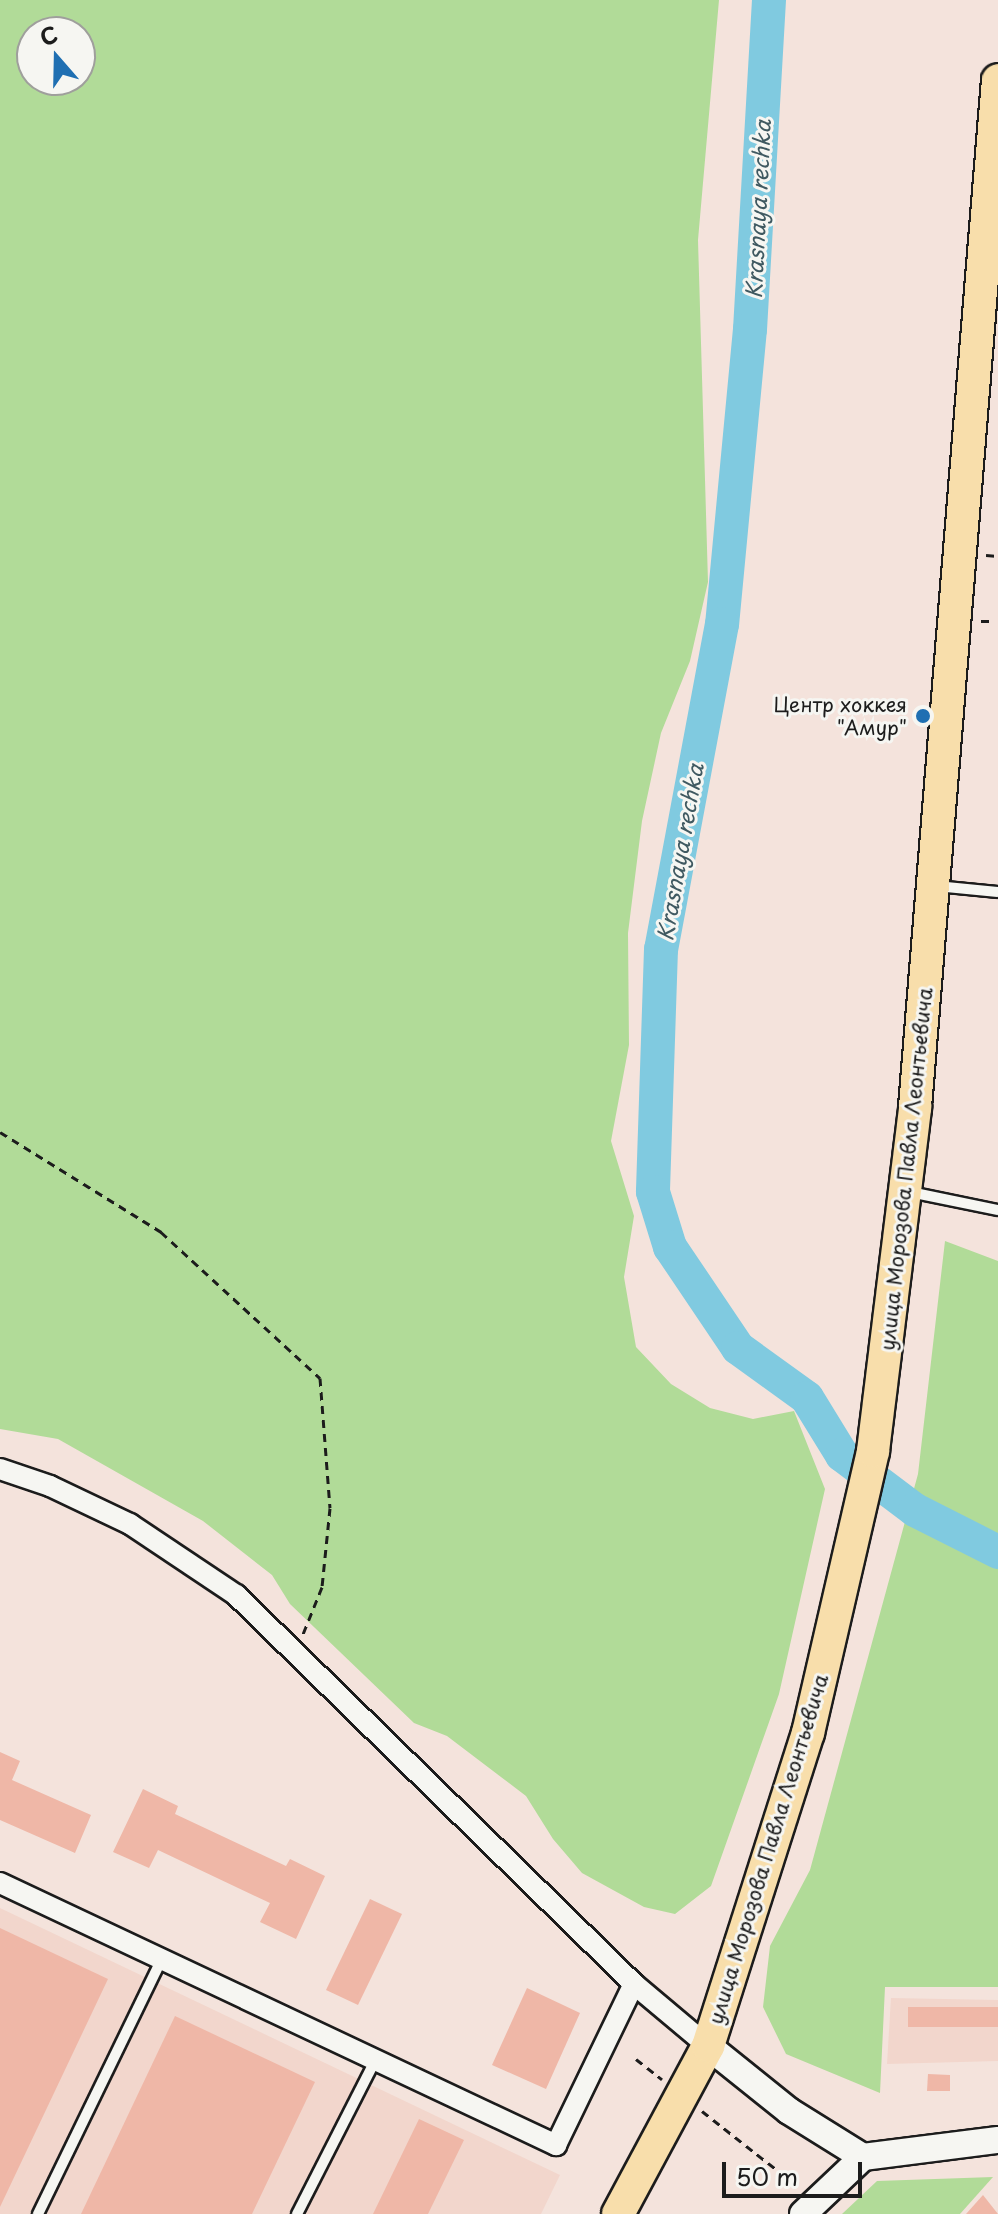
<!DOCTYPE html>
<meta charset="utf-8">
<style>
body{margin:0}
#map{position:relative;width:998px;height:2214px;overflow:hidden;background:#f4e3dc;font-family:"Playpen Sans",sans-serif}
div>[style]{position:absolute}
.built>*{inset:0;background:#f2d6cc}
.green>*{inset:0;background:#b1db98}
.river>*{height:34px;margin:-17px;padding:0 17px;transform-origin:17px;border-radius:17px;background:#80cae0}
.building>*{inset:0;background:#efb7a7}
.path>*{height:3px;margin-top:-1.5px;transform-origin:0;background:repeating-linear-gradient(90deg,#1c1c1c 0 8px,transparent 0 14px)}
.roads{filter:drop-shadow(2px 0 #1c1c1c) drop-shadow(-2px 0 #1c1c1c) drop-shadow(0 2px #1c1c1c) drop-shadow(0 -2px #1c1c1c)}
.service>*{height:10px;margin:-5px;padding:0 5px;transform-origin:5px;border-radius:5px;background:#f6f6f2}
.minor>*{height:20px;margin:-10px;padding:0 10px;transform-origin:10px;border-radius:10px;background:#f6f6f2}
.tertiary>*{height:26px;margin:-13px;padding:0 13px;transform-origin:13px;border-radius:13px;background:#f6f6f2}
.primary>*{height:32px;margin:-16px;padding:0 16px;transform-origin:16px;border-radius:16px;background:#f8deab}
.dots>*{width:22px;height:22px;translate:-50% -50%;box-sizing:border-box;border:4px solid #f6f6f2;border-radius:50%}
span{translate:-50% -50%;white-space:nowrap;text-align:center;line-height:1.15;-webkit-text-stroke:6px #f6f6f2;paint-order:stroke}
.poi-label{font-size:20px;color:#1c1c1c}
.right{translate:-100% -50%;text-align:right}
.street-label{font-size:20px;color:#1c1c1c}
.water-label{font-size:22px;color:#3f5961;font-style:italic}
.north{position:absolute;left:16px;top:16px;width:80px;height:80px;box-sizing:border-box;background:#f6f6f2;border:2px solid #9f9f9c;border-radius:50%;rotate:340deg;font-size:22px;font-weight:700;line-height:32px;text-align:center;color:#1c1c1c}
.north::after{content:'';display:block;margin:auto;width:28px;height:36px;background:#1f6fb2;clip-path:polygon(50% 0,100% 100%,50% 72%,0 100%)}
.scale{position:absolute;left:722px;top:2162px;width:140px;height:36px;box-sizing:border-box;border:4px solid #1c1c1c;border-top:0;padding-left:10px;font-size:24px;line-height:28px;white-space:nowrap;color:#1c1c1c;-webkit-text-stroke:6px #f6f6f2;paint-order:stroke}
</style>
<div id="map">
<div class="built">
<i style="clip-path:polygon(0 1908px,560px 2175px,541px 2214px,0 2214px)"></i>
<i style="clip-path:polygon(891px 1998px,998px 2000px,998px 2061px,887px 2064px)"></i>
</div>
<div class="green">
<i style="clip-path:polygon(evenodd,0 0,719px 0,698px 240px,708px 582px,690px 661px,661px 733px,642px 821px,628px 933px,629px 1045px,611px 1141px,634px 1216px,624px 1277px,636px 1347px,671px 1384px,710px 1408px,753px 1419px,794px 1411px,825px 1489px,779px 1694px,711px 1886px,675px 1914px,644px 1907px,582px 1873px,553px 1839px,526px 1796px,447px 1736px,414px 1723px,290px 1604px,272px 1575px,203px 1521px,58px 1439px,0 1429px,0 0,80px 32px,80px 80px,32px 80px,32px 32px,80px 32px)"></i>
<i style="clip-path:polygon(945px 1241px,998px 1261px,998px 1987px,885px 1987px,880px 2093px,786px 2054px,763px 2007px,770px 1946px,810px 1870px,918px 1474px)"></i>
<i style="clip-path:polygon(993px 2177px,960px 2214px,842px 2214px,877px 2181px)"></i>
</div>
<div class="river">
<i style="left:769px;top:0;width:330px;rotate:93.3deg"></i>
<i style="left:750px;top:329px;width:296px;rotate:95.4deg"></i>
<i style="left:722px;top:624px;width:331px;rotate:100.6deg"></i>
<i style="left:661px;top:949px;width:243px;rotate:91.9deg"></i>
<i style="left:653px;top:1192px;width:58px;rotate:72.8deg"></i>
<i style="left:670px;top:1247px;width:122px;rotate:56deg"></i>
<i style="left:738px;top:1348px;width:85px;rotate:35.9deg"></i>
<i style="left:807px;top:1398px;width:67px;rotate:58.4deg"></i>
<i style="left:842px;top:1455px;width:91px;rotate:37deg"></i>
<i style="left:915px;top:1510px;width:93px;rotate:26.8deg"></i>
</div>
<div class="building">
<i style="clip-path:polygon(0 1752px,20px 1761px,12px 1780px,91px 1815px,75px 1853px,0 1820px)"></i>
<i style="clip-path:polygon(143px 1789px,178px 1806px,175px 1814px,286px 1866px,290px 1859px,325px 1876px,296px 1939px,260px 1922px,270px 1903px,158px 1850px,149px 1868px,113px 1852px)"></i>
<i style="clip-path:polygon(370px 1899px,402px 1914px,358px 2005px,326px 1990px)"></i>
<i style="clip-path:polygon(0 1928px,108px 1979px,0 2207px)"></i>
<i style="clip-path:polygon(527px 1988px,580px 2013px,546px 2089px,492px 2065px)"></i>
<i style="clip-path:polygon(908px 2007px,998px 2007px,998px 2027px,908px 2027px)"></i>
<i style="clip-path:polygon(175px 2016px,315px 2082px,252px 2214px,81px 2214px)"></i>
<i style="clip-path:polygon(928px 2074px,950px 2075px,950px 2091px,927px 2091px)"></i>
<i style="clip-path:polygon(419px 2119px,464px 2140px,428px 2214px,373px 2214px)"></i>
<i style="clip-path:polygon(983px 2195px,998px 2214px,966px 2214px)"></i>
</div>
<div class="path">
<i style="left:986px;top:555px;width:12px;rotate:5deg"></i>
<i style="left:981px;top:621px;width:13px"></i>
<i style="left:0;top:1132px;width:190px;rotate:31.8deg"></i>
<i style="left:161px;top:1232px;width:216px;rotate:42.6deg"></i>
<i style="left:320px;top:1378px;width:130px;rotate:85.6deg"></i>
<i style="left:330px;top:1508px;width:79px;rotate:95.8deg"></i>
<i style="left:322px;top:1587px;width:51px;rotate:112deg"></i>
<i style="left:636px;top:2059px;width:33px;rotate:38deg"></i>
<i style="left:702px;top:2111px;width:125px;rotate:38.2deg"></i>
</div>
<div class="roads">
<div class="service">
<i style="left:936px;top:886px;width:62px;rotate:5.5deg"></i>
<i style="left:910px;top:1192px;width:90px;rotate:11.6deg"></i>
<i style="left:38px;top:2214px;width:284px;rotate:-64.1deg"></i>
<i style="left:297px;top:2214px;width:172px;rotate:-63deg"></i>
</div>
<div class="minor">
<i style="left:0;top:1469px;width:53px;rotate:18.8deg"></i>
<i style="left:50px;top:1486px;width:89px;rotate:25.4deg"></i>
<i style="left:130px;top:1524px;width:128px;rotate:33.8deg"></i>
<i style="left:236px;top:1595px;width:557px;rotate:44.34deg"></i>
<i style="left:634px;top:1984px;width:97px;rotate:40deg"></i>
<i style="left:0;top:1883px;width:615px;rotate:25.23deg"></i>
<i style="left:556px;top:2145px;width:179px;rotate:-64.2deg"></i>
</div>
<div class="tertiary">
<i style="left:708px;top:2046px;width:104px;rotate:38.7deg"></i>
<i style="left:789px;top:2111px;width:87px;rotate:31.9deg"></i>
<i style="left:863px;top:2157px;width:136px;rotate:-7.2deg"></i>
<i style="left:803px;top:2214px;width:83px;rotate:-43.5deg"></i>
</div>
<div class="primary">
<i style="left:618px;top:2214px;width:191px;rotate:-61.8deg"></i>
<i style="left:708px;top:2046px;width:329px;rotate:-72.3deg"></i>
<i style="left:808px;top:1733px;width:289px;rotate:-77deg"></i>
<i style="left:873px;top:1451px;width:347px;rotate:-83deg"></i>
<i style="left:915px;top:1107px;width:1030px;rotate:-85.38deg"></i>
</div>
</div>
<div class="dots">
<i style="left:923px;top:716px;background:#1f6fb2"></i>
</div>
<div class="poi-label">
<span class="right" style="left:907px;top:716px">Центр хоккея<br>"Амур"</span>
</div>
<div class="street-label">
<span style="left:906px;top:1169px;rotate:-84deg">улица Морозова Павла Леонтьевича</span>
<span style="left:768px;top:1849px;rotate:-73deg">улица Морозова Павла Леонтьевича</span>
</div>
<div class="water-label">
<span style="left:757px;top:209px;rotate:-87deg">Krasnaya rechka</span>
<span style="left:679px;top:852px;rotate:-80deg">Krasnaya rechka</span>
</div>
<div class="north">С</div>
<div class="scale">50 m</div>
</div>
